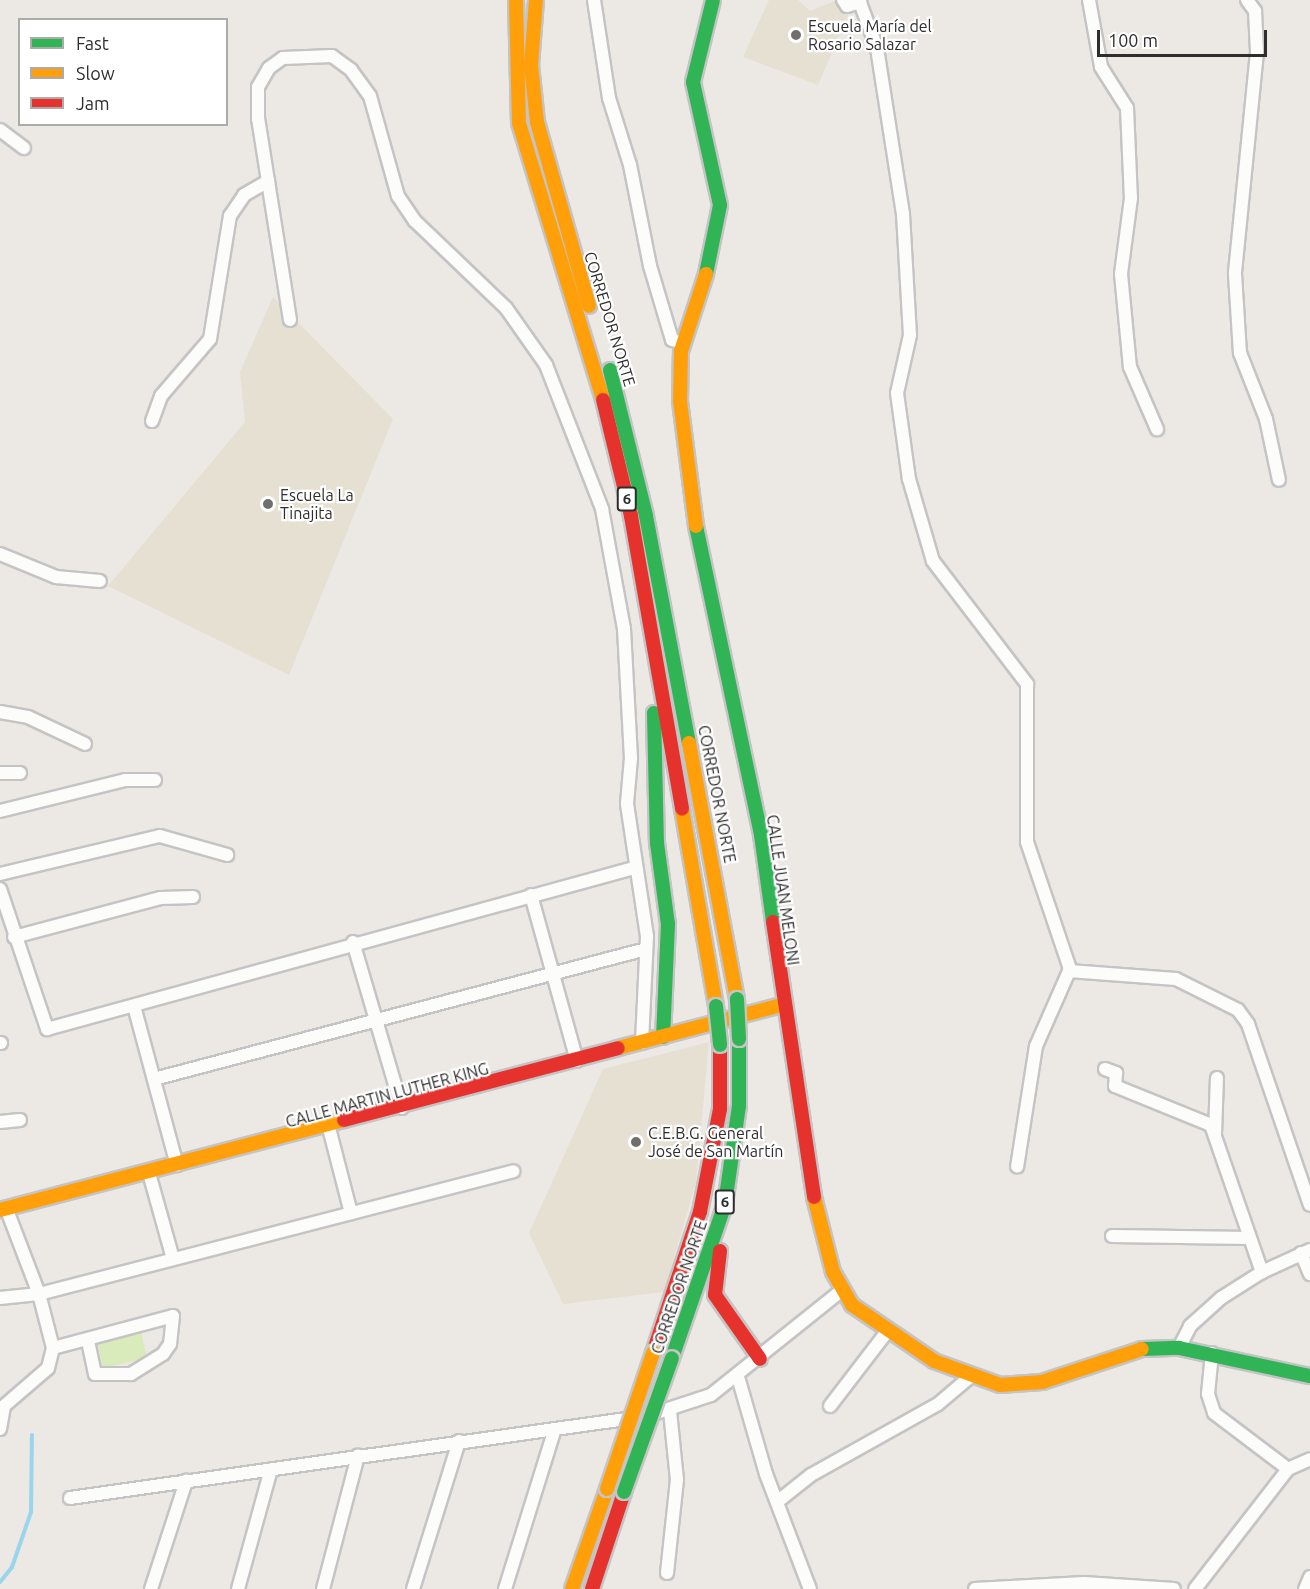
<!DOCTYPE html>
<meta charset="utf-8">
<style>
body{margin:0}
#map{position:relative;width:1310px;height:1589px;overflow:hidden;background:#ece8e4;font-family:Ubuntu,sans-serif}
div>[style]{position:absolute}
.education>*{inset:0;background:#e6e0d3}
.pitch>*{inset:0;background:#d9eabb}
.stream>*{height:4px;margin:-2px;padding:0 2px;transform-origin:2px;border-radius:2px;background:#99d6ec}
.roads{filter:drop-shadow(2px 0 #c5c4c5) drop-shadow(-2px 0 #c5c4c5) drop-shadow(0 2px #c5c4c5) drop-shadow(0 -2px #c5c4c5)}
.street>*{height:12px;margin:-6px;padding:0 6px;transform-origin:6px;border-radius:6px;background:#fcfcfb}
.fast>*{height:14px;margin:-7px;padding:0 7px;transform-origin:7px;border-radius:7px;background:#30b455}
.slow>*{height:14px;margin:-7px;padding:0 7px;transform-origin:7px;border-radius:7px;background:#ff9f0a}
.jam>*{height:14px;margin:-7px;padding:0 7px;transform-origin:7px;border-radius:7px;background:#e5322d}
.bridges{filter:drop-shadow(2px 0 #c6c5c4) drop-shadow(-2px 0 #c6c5c4) drop-shadow(0 2px #c6c5c4) drop-shadow(0 -2px #c6c5c4)}
.fast-bridge>*{height:14px;margin:-7px;padding:0 7px;transform-origin:7px;border-radius:7px;background:#30b455}
.slow-bridge>*{height:14px;margin:-7px;padding:0 7px;transform-origin:7px;border-radius:7px;background:#ff9f0a}
.dots>*{width:16px;height:16px;translate:-50% -50%;box-sizing:border-box;border:3px solid #fff;border-radius:50%}
span{translate:-50% -50%;white-space:nowrap;text-align:center;line-height:1.15;-webkit-text-stroke:4.5px #fff;paint-order:stroke}
.shield-label span{padding:2px 4px;background:#fff;border:2px solid;border-radius:4px;-webkit-text-stroke-width:0}
.shield-label{font-size:15px;color:#2e2e2e;font-weight:700}
.poi-label{font-size:16px;color:#2e2e2e}
.left{translate:0 -50%;text-align:left}
.street-label{font-size:16px;color:#2e2e2e}
.legend{position:absolute;left:18px;top:18px;width:210px;height:108px;box-sizing:border-box;background:#fff;border:2px solid #ababab;margin:0;padding:8px 10px;list-style:none;font-size:18px;color:#2e2e2e}
.legend li{display:flex;align-items:center;gap:12px;height:30px}
.legend b{width:30px;border:2px solid #ababab}
.scale{position:absolute;left:1097px;top:30px;width:170px;height:27px;box-sizing:border-box;border:3px solid #2e2e2e;border-top:0;padding-left:8px;font-size:18px;line-height:21px;white-space:nowrap;color:#2e2e2e;-webkit-text-stroke:4px #fff;paint-order:stroke}
</style>
<div id="map">
<div class="education">
<i style="clip-path:polygon(769px 0,798px 0,810px 11px,837px 0,849px 13px,818px 85px,743px 57px)"></i>
<i style="clip-path:polygon(273px 297px,393px 419px,289px 675px,108px 586px,245px 422px,240px 372px)"></i>
<i style="clip-path:polygon(709px 1042px,696px 1182px,664px 1292px,563px 1304px,529px 1233px,603px 1069px)"></i>
</div>
<div class="pitch">
<i style="clip-path:polygon(141px 1332px,147px 1358px,103px 1368px,97px 1342px)"></i>
</div>
<div class="stream">
<i style="left:0;top:1582px;width:19px;rotate:-51deg"></i>
<i style="left:12px;top:1567px;width:58px;rotate:-70.9deg"></i>
<i style="left:31px;top:1512px;width:77px;rotate:-89.3deg"></i>
</div>
<div class="roads">
<div class="street">
<i style="left:594px;top:0;width:99px;rotate:81.3deg"></i>
<i style="left:609px;top:98px;width:70px;rotate:72.6deg"></i>
<i style="left:630px;top:165px;width:103px;rotate:78.8deg"></i>
<i style="left:650px;top:266px;width:77px;rotate:73.4deg"></i>
<i style="left:672px;top:340px;width:12px;rotate:14deg"></i>
<i style="left:843px;top:0;width:7px;rotate:56deg"></i>
<i style="left:847px;top:6px;width:14px;rotate:-17deg"></i>
<i style="left:859px;top:0;width:51px;rotate:69.4deg"></i>
<i style="left:877px;top:48px;width:168px;rotate:81.1deg"></i>
<i style="left:903px;top:214px;width:121px;rotate:86.7deg"></i>
<i style="left:910px;top:335px;width:59px;rotate:102.6deg"></i>
<i style="left:897px;top:393px;width:87px;rotate:82.1deg"></i>
<i style="left:909px;top:479px;width:85px;rotate:73.7deg"></i>
<i style="left:933px;top:561px;width:155px;rotate:52.6deg"></i>
<i style="left:1027px;top:684px;width:158px;rotate:90deg"></i>
<i style="left:1027px;top:842px;width:134px;rotate:71.3deg"></i>
<i style="left:1070px;top:969px;width:84px;rotate:113.8deg"></i>
<i style="left:1036px;top:1046px;width:122px;rotate:98.9deg"></i>
<i style="left:1089px;top:0;width:68px;rotate:79.8deg"></i>
<i style="left:1101px;top:67px;width:49px;rotate:57.6deg"></i>
<i style="left:1127px;top:108px;width:90px;rotate:87.5deg"></i>
<i style="left:1131px;top:198px;width:77px;rotate:97.5deg"></i>
<i style="left:1121px;top:274px;width:93px;rotate:84.5deg"></i>
<i style="left:1130px;top:367px;width:68px;rotate:66.5deg"></i>
<i style="left:1247px;top:0;width:14px;rotate:54deg"></i>
<i style="left:1255px;top:11px;width:41px;rotate:87.2deg"></i>
<i style="left:1257px;top:52px;width:223px;rotate:95.7deg"></i>
<i style="left:1235px;top:274px;width:79px;rotate:86.4deg"></i>
<i style="left:1240px;top:353px;width:71px;rotate:68.5deg"></i>
<i style="left:1266px;top:419px;width:62px;rotate:78deg"></i>
<i style="left:0;top:130px;width:30px;rotate:37deg"></i>
<i style="left:290px;top:320px;width:204px;rotate:-99deg"></i>
<i style="left:258px;top:119px;width:32px;rotate:-90deg"></i>
<i style="left:258px;top:87px;width:22px;rotate:-60deg"></i>
<i style="left:269px;top:68px;width:17px;rotate:-36deg"></i>
<i style="left:283px;top:58px;width:49px;rotate:-2.3deg"></i>
<i style="left:332px;top:56px;width:24px;rotate:36deg"></i>
<i style="left:351px;top:70px;width:32px;rotate:54deg"></i>
<i style="left:370px;top:96px;width:104px;rotate:74.4deg"></i>
<i style="left:398px;top:196px;width:30px;rotate:56deg"></i>
<i style="left:415px;top:221px;width:126px;rotate:43.7deg"></i>
<i style="left:506px;top:308px;width:70px;rotate:54.9deg"></i>
<i style="left:546px;top:365px;width:155px;rotate:68.7deg"></i>
<i style="left:602px;top:509px;width:122px;rotate:79.6deg"></i>
<i style="left:624px;top:629px;width:129px;rotate:86.9deg"></i>
<i style="left:631px;top:758px;width:46px;rotate:95deg"></i>
<i style="left:627px;top:804px;width:134px;rotate:81.4deg"></i>
<i style="left:647px;top:936px;width:107px;rotate:92.7deg"></i>
<i style="left:152px;top:421px;width:27px;rotate:-70deg"></i>
<i style="left:161px;top:396px;width:75px;rotate:-49.3deg"></i>
<i style="left:210px;top:339px;width:125px;rotate:-80.8deg"></i>
<i style="left:230px;top:216px;width:25px;rotate:-56deg"></i>
<i style="left:244px;top:195px;width:28px;rotate:-30deg"></i>
<i style="left:0;top:554px;width:61px;rotate:22.3deg"></i>
<i style="left:56px;top:577px;width:44px;rotate:5.2deg"></i>
<i style="left:0;top:712px;width:28px;rotate:10deg"></i>
<i style="left:28px;top:717px;width:63px;rotate:25.3deg"></i>
<i style="left:0;top:773px;width:20px"></i>
<i style="left:0;top:811px;width:129px;rotate:-13.9deg"></i>
<i style="left:125px;top:780px;width:30px"></i>
<i style="left:0;top:874px;width:164px;rotate:-13.4deg"></i>
<i style="left:160px;top:836px;width:70px;rotate:15.8deg"></i>
<i style="left:0;top:889px;width:148px;rotate:71.4deg"></i>
<i style="left:47px;top:1029px;width:609px;rotate:-15.34deg"></i>
<i style="left:531px;top:895px;width:172px;rotate:74.5deg"></i>
<i style="left:14px;top:937px;width:152px;rotate:-14.9deg"></i>
<i style="left:161px;top:898px;width:32px;rotate:-2deg"></i>
<i style="left:353px;top:942px;width:173px;rotate:73.6deg"></i>
<i style="left:1069px;top:971px;width:107px;rotate:4.3deg"></i>
<i style="left:1176px;top:979px;width:69px;rotate:26.6deg"></i>
<i style="left:1238px;top:1010px;width:17px;rotate:54deg"></i>
<i style="left:1248px;top:1024px;width:191px;rotate:71.1deg"></i>
<i style="left:134px;top:1006px;width:165px;rotate:74.9deg"></i>
<i style="left:0;top:1043px;width:1px"></i>
<i style="left:1105px;top:1069px;width:12px;rotate:20deg"></i>
<i style="left:1116px;top:1073px;width:13px;rotate:94deg"></i>
<i style="left:1115px;top:1086px;width:104px;rotate:22.1deg"></i>
<i style="left:1211px;top:1125px;width:156px;rotate:70.9deg"></i>
<i style="left:154px;top:1079px;width:509px;rotate:-14.8deg"></i>
<i style="left:0;top:1122px;width:20px;rotate:-6deg"></i>
<i style="left:329px;top:1128px;width:88px;rotate:75.5deg"></i>
<i style="left:1215px;top:1134px;width:56px;rotate:-88deg"></i>
<i style="left:149px;top:1173px;width:89px;rotate:74.4deg"></i>
<i style="left:1112px;top:1236px;width:137px;rotate:0.8deg"></i>
<i style="left:1301px;top:1253px;width:23px;rotate:67deg"></i>
<i style="left:0;top:1298px;width:39px;rotate:-6deg"></i>
<i style="left:39px;top:1294px;width:490px;rotate:-14.5deg"></i>
<i style="left:53px;top:1348px;width:124px;rotate:-14.9deg"></i>
<i style="left:173px;top:1316px;width:28px;rotate:96deg"></i>
<i style="left:170px;top:1344px;width:12px;rotate:125deg"></i>
<i style="left:163px;top:1354px;width:38px;rotate:148deg"></i>
<i style="left:131px;top:1374px;width:36px;rotate:180deg"></i>
<i style="left:95px;top:1374px;width:35px;rotate:-102deg"></i>
<i style="left:1179px;top:1348px;width:25px;rotate:-63deg"></i>
<i style="left:1190px;top:1326px;width:42px;rotate:-42.1deg"></i>
<i style="left:1221px;top:1298px;width:49px;rotate:-32.4deg"></i>
<i style="left:1262px;top:1272px;width:53px;rotate:-24.6deg"></i>
<i style="left:1212px;top:1353px;width:41px;rotate:95.6deg"></i>
<i style="left:1208px;top:1394px;width:20px;rotate:72deg"></i>
<i style="left:1214px;top:1413px;width:93px;rotate:37.1deg"></i>
<i style="left:738px;top:1377px;width:101px;rotate:73.9deg"></i>
<i style="left:766px;top:1474px;width:123px;rotate:69.1deg"></i>
<i style="left:830px;top:1406px;width:92px;rotate:-52.5deg"></i>
<i style="left:650px;top:1415px;width:64px;rotate:-18.2deg"></i>
<i style="left:711px;top:1395px;width:168px;rotate:-38.7deg"></i>
<i style="left:0;top:1429px;width:23px;rotate:-80deg"></i>
<i style="left:4px;top:1406px;width:58px;rotate:-40.8deg"></i>
<i style="left:48px;top:1368px;width:21px;rotate:-76deg"></i>
<i style="left:53px;top:1348px;width:56px;rotate:-104.5deg"></i>
<i style="left:39px;top:1294px;width:90px;rotate:-110.9deg"></i>
<i style="left:70px;top:1498px;width:569px;rotate:-8.09deg"></i>
<i style="left:777px;top:1502px;width:43px;rotate:-38.5deg"></i>
<i style="left:811px;top:1475px;width:145px;rotate:-29.2deg"></i>
<i style="left:938px;top:1404px;width:42px;rotate:-40.2deg"></i>
<i style="left:667px;top:1573px;width:94px;rotate:-83.9deg"></i>
<i style="left:677px;top:1480px;width:69px;rotate:-95.8deg"></i>
<i style="left:151px;top:1589px;width:114px;rotate:-72deg"></i>
<i style="left:238px;top:1589px;width:124px;rotate:-74.6deg"></i>
<i style="left:323px;top:1589px;width:138px;rotate:-75.3deg"></i>
<i style="left:413px;top:1589px;width:155px;rotate:-72.7deg"></i>
<i style="left:505px;top:1589px;width:164px;rotate:-72.7deg"></i>
<i style="left:975px;top:1589px;width:109px;rotate:-3.2deg"></i>
<i style="left:1084px;top:1583px;width:90px;rotate:3.8deg"></i>
<i style="left:1195px;top:1589px;width:152px;rotate:-52.2deg"></i>
<i style="left:1288px;top:1469px;width:24px;rotate:-24deg"></i>
<i style="left:1305px;top:1589px;width:13px;rotate:-67deg"></i>
</div>
<div class="fast">
<i style="left:706px;top:274px;width:70px;rotate:-78.5deg"></i>
<i style="left:720px;top:205px;width:126px;rotate:-102.4deg"></i>
<i style="left:693px;top:82px;width:84px;rotate:-76.3deg"></i>
<i style="left:610px;top:370px;width:150px;rotate:76.1deg"></i>
<i style="left:646px;top:516px;width:231px;rotate:79.3deg"></i>
<i style="left:696px;top:526px;width:316px;rotate:78.1deg"></i>
<i style="left:761px;top:835px;width:88px;rotate:82.1deg"></i>
<i style="left:654px;top:713px;width:130px;rotate:88.7deg"></i>
<i style="left:657px;top:843px;width:82px;rotate:82.3deg"></i>
<i style="left:668px;top:924px;width:113px;rotate:92.5deg"></i>
<i style="left:1142px;top:1349px;width:37px;rotate:-2deg"></i>
<i style="left:1179px;top:1348px;width:134px;rotate:12.1deg"></i>
<i style="left:672px;top:1358px;width:163px;rotate:-71deg"></i>
<i style="left:725px;top:1204px;width:99px;rotate:-81.9deg"></i>
<i style="left:739px;top:1106px;width:67px;rotate:-90deg"></i>
</div>
<div class="slow">
<i style="left:516px;top:0;width:123px;rotate:88.6deg"></i>
<i style="left:519px;top:123px;width:289px;rotate:73.1deg"></i>
<i style="left:536px;top:0;width:65px;rotate:94.4deg"></i>
<i style="left:531px;top:65px;width:57px;rotate:84deg"></i>
<i style="left:537px;top:122px;width:191px;rotate:74.2deg"></i>
<i style="left:696px;top:526px;width:126px;rotate:-97.3deg"></i>
<i style="left:680px;top:401px;width:50px;rotate:-88.9deg"></i>
<i style="left:681px;top:351px;width:81px;rotate:-72deg"></i>
<i style="left:689px;top:743px;width:260px;rotate:79.4deg"></i>
<i style="left:682px;top:809px;width:200px;rotate:80.2deg"></i>
<i style="left:618px;top:1048px;width:170px;rotate:-14.7deg"></i>
<i style="left:814px;top:1197px;width:77px;rotate:75.8deg"></i>
<i style="left:833px;top:1272px;width:38px;rotate:60deg"></i>
<i style="left:852px;top:1305px;width:99px;rotate:34.3deg"></i>
<i style="left:934px;top:1361px;width:70px;rotate:20deg"></i>
<i style="left:1000px;top:1385px;width:42px;rotate:-4.1deg"></i>
<i style="left:1042px;top:1382px;width:105px;rotate:-18.3deg"></i>
<i style="left:0;top:1210px;width:356px;rotate:-14.7deg"></i>
<i style="left:572px;top:1589px;width:106px;rotate:-70.7deg"></i>
</div>
<div class="jam">
<i style="left:603px;top:400px;width:119px;rotate:76.4deg"></i>
<i style="left:631px;top:516px;width:297px;rotate:80.1deg"></i>
<i style="left:773px;top:922px;width:278px;rotate:81.5deg"></i>
<i style="left:344px;top:1120px;width:283px;rotate:-14.7deg"></i>
<i style="left:720px;top:1251px;width:44px;rotate:96.5deg"></i>
<i style="left:715px;top:1295px;width:78px;rotate:54.9deg"></i>
<i style="left:653px;top:1353px;width:149px;rotate:-71.6deg"></i>
<i style="left:700px;top:1212px;width:105px;rotate:-79deg"></i>
<i style="left:720px;top:1109px;width:64px;rotate:-90deg"></i>
<i style="left:592px;top:1589px;width:102px;rotate:-71.7deg"></i>
</div>
</div>
<div class="bridges">
<div class="fast-bridge">
<i style="left:737px;top:999px;width:40px;rotate:87.1deg"></i>
<i style="left:716px;top:1006px;width:39px;rotate:84deg"></i>
<i style="left:624px;top:1492px;width:142px;rotate:-70.3deg"></i>
</div>
<div class="slow-bridge">
<i style="left:607px;top:1489px;width:144px;rotate:-71.3deg"></i>
</div>
</div>
<div class="dots">
<i style="left:796px;top:35px;background:#706f6e"></i>
<i style="left:268px;top:504px;background:#706f6e"></i>
<i style="left:636px;top:1142px;background:#706f6e"></i>
</div>
<div class="shield-label">
<span style="left:627px;top:499px">6</span>
<span style="left:725px;top:1202px">6</span>
</div>
<div class="poi-label">
<span class="left" style="left:808px;top:35px">Escuela María del<br>Rosario Salazar</span>
<span class="left" style="left:280px;top:504px">Escuela La<br>Tinajita</span>
<span class="left" style="left:648px;top:1142px">C.E.B.G. General<br>José de San Martín</span>
</div>
<div class="street-label">
<span style="left:610px;top:319px;rotate:73deg">CORREDOR NORTE</span>
<span style="left:717px;top:794px;rotate:79deg">CORREDOR NORTE</span>
<span style="left:783px;top:890px;rotate:82deg">CALLE JUAN MELONI</span>
<span style="left:387px;top:1095px;rotate:-15deg">CALLE MARTIN LUTHER KING</span>
<span style="left:679px;top:1287px;rotate:-71deg">CORREDOR NORTE</span>
</div>
<ul class="legend">
<li><b style="height:8px;background:#30b455"></b>Fast</li>
<li><b style="height:8px;background:#ff9f0a"></b>Slow</li>
<li><b style="height:8px;background:#e5322d"></b>Jam</li>
</ul>
<div class="scale">100 m</div>
</div>
